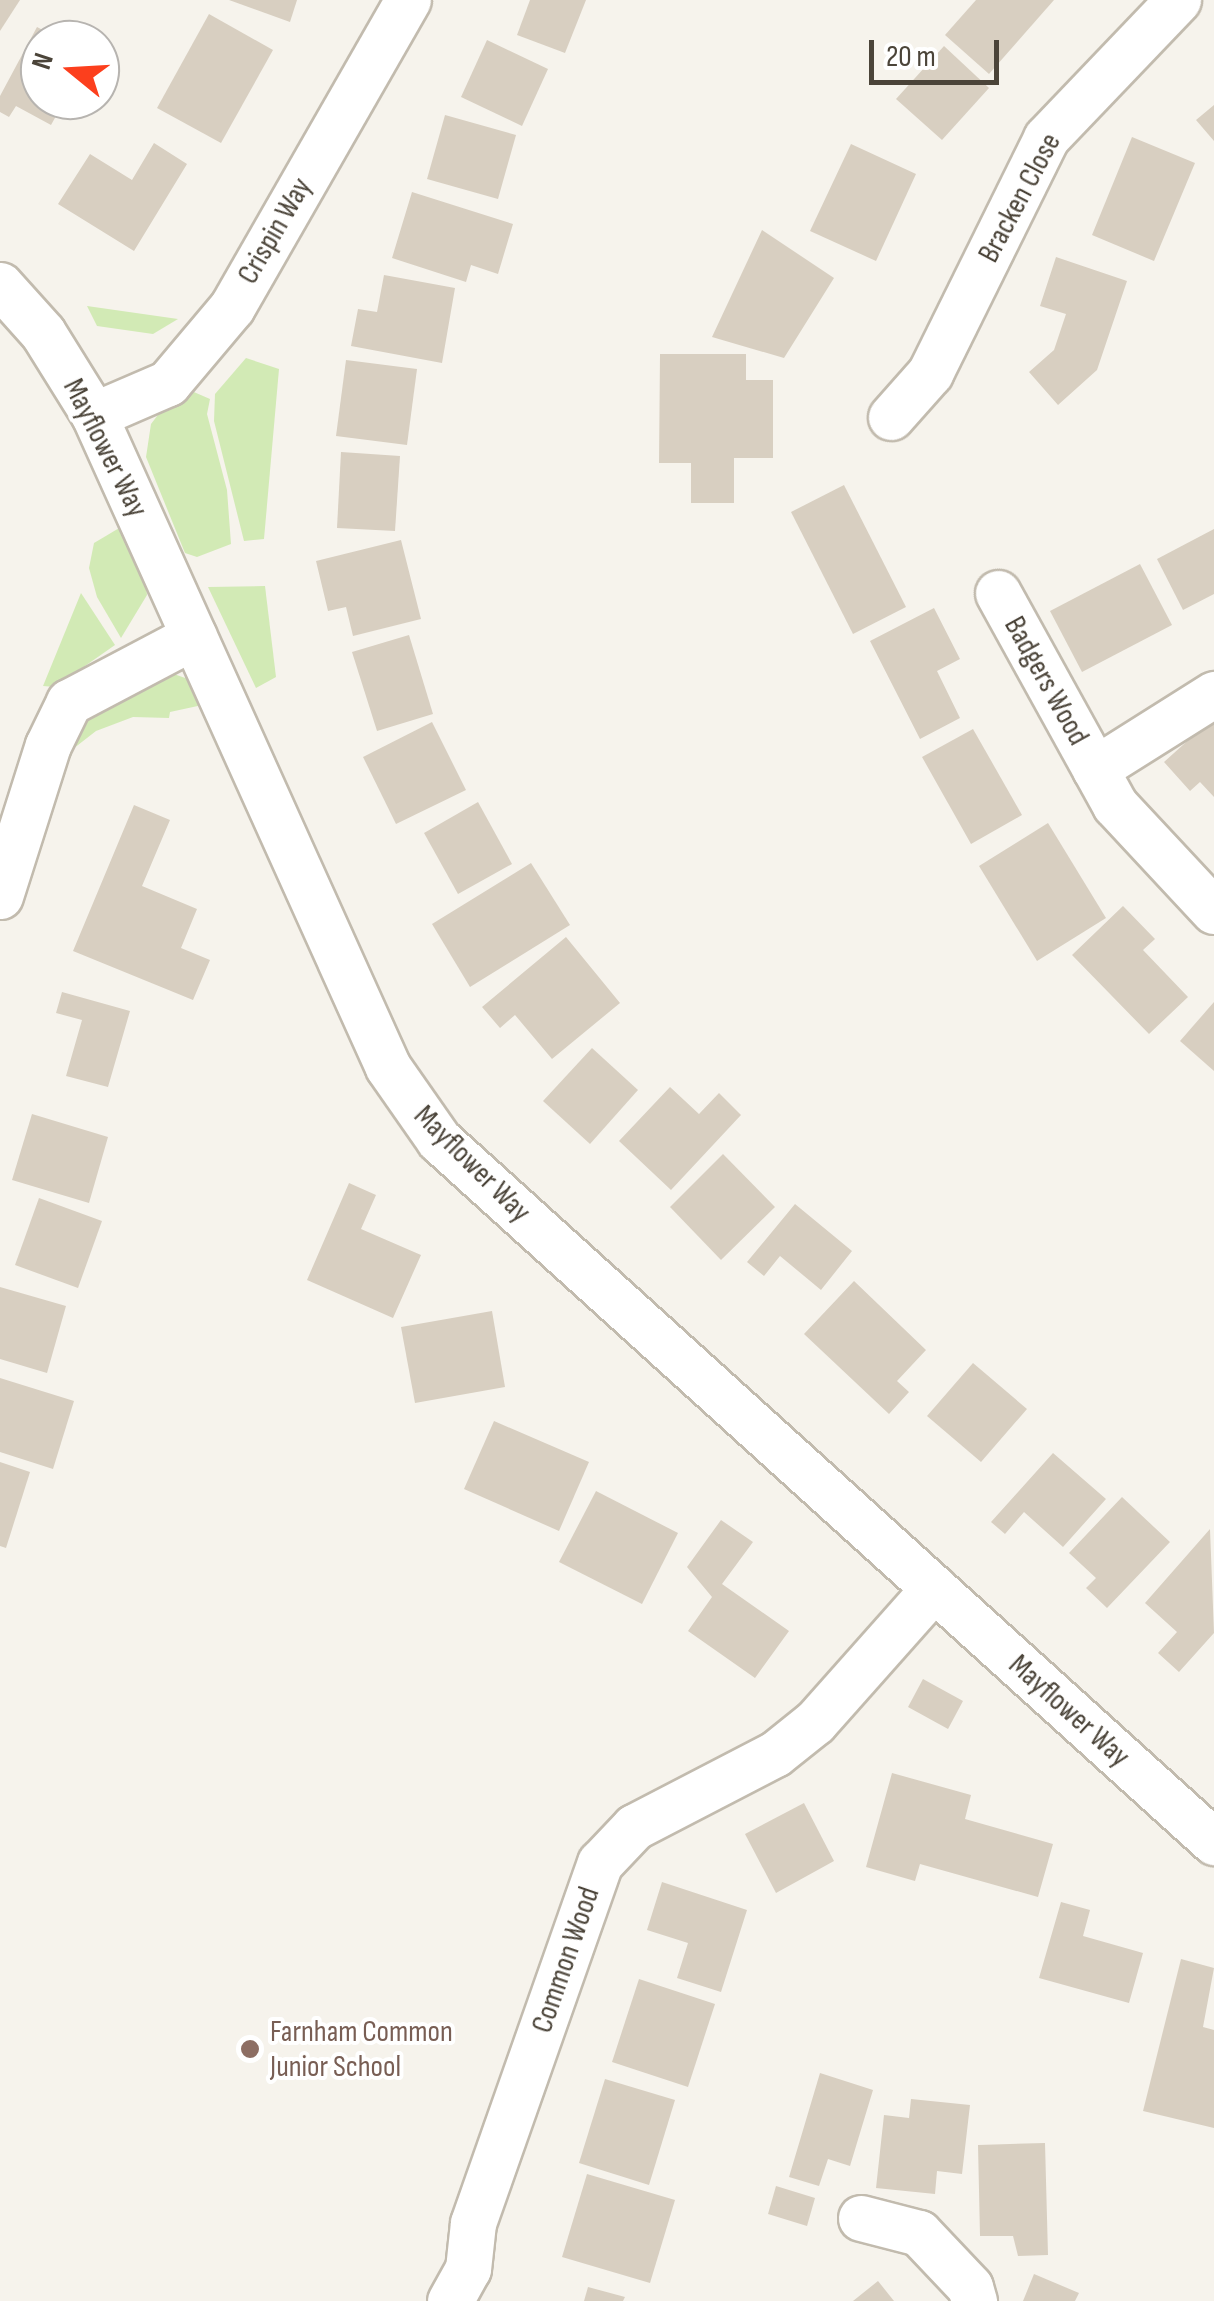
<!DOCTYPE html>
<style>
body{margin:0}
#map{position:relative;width:1214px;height:2301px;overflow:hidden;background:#f6f3ec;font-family:"Sofia Sans Condensed",sans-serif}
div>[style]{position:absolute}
.green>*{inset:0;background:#d2eab5}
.building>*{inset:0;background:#d8cfc1}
.roads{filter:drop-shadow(2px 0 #c2bbae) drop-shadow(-2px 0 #c2bbae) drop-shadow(0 2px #c2bbae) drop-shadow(0 -2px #c2bbae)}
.minor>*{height:45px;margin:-22.5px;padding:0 22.5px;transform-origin:22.5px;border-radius:22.5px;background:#fff}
.dots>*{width:28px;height:28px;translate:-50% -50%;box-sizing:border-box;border:5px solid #fff;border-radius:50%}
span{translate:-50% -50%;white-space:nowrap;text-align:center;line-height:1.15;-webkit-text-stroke:8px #fff;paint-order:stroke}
.street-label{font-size:30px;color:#4b4439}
.education-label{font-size:30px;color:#785e54}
.left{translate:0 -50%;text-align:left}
.north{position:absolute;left:20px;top:20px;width:100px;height:100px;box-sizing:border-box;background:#fff;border:2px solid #b7b4b0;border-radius:50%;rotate:288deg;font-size:28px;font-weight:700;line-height:40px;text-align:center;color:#4b4439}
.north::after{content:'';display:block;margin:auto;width:35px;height:45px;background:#fc3f1d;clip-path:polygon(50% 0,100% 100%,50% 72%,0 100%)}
.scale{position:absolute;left:869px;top:40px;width:130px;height:45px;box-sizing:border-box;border:5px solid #4b4439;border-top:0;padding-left:12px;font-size:30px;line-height:35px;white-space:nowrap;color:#4b4439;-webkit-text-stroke:8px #fff;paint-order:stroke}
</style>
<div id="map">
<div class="green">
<i style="clip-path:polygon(87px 306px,178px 319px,153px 334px,97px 326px)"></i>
<i style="clip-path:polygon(246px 358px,279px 369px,264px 539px,244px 541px,214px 421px,215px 394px)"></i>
<i style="clip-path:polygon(180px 386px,210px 399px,207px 414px,227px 490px,231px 544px,197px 557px,185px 553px,146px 457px,151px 424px)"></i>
<i style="clip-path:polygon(126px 524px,143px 557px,147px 595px,121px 638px,97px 597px,89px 568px,94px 543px)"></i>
<i style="clip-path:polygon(265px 586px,276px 677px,256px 688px,208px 587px)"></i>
<i style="clip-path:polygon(81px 593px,115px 645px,55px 687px,43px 686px)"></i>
<i style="clip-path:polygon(168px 672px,191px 680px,207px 704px,170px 712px,169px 718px,133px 717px,96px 731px,69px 752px,69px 725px)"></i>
</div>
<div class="building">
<i style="clip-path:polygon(0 0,20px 0,0 31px)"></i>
<i style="clip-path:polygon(229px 0,297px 0,290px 22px)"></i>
<i style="clip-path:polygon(530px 0,586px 0,565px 53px,517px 35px)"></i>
<i style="clip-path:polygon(976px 0,1054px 0,989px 74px,945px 35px)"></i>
<i style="clip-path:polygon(209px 14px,273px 50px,221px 143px,157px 108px)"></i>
<i style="clip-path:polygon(37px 27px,62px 40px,40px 40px,40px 100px,65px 100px,51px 125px,16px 106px,9px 117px,0 112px,0 96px)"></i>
<i style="clip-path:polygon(487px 40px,548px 69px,522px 126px,461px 97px)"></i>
<i style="clip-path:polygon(944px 46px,989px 88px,942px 140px,896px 99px)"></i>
<i style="clip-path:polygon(1214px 105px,1214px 141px,1196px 120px)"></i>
<i style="clip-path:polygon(445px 115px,516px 135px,498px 199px,427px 179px)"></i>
<i style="clip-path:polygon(1132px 137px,1195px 163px,1154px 261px,1092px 235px)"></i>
<i style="clip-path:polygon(154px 143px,187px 164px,134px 251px,58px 204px,90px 154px,132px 180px)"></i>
<i style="clip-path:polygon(851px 144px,916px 174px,876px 261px,810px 231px)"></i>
<i style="clip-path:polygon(412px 192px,513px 224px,498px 274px,471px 265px,466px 282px,392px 258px)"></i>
<i style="clip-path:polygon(762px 230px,834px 278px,784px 358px,712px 337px)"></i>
<i style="clip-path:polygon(1056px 257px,1127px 281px,1097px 370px,1058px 405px,1029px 372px,1054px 350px,1066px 314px,1040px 306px)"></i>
<i style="clip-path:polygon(384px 275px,455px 288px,442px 363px,351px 346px,358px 309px,377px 312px)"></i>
<i style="clip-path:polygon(660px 354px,746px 354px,746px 380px,773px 380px,773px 458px,734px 458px,734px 503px,691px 503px,691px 463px,659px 463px)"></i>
<i style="clip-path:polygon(346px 360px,417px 369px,407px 445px,336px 436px)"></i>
<i style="clip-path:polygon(341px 452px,400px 456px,395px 531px,337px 528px)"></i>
<i style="clip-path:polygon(844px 485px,906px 607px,853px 634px,791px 512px)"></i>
<i style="clip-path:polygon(1214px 529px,1214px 594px,1183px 610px,1157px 559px)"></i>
<i style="clip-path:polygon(401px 540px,421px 619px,353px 636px,346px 607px,328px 611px,316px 561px)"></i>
<i style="clip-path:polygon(1140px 564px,1172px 625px,1082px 672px,1050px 611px)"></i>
<i style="clip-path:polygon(934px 608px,960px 659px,937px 671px,960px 718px,920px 739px,870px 641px)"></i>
<i style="clip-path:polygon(409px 635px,433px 714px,377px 731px,352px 652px)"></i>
<i style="clip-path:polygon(1214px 717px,1214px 797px,1200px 782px,1190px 791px,1164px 762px)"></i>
<i style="clip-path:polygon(432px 722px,466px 790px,396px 824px,363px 757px)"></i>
<i style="clip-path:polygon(973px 729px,1022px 815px,971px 844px,922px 757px)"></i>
<i style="clip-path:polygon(478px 802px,512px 864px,458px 894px,424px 833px)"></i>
<i style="clip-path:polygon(134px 805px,170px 820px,142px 886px,197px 909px,181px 948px,210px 960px,193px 1000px,73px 951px)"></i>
<i style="clip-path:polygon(1048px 823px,1106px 918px,1037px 961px,979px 866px)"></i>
<i style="clip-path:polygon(531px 863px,570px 925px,470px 987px,432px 924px)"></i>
<i style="clip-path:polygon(1123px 906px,1155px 939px,1143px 950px,1188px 997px,1149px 1034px,1072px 955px)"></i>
<i style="clip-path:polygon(566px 937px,620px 1003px,552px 1059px,515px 1015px,500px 1028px,482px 1007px)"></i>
<i style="clip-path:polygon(62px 992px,130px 1011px,108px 1087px,66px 1076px,82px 1020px,56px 1013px)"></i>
<i style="clip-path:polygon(1214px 1002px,1214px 1071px,1180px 1041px)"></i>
<i style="clip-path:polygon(592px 1048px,638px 1090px,590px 1144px,543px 1101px)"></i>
<i style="clip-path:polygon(670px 1087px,699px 1114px,719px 1093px,741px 1115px,671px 1190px,619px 1141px)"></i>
<i style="clip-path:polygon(32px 1114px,108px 1137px,89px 1203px,12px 1180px)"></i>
<i style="clip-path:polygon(723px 1154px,775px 1207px,721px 1260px,670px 1207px)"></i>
<i style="clip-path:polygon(349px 1183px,376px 1195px,361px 1229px,421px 1255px,393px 1318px,307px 1280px)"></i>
<i style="clip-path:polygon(39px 1198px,102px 1221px,78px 1288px,15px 1265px)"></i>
<i style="clip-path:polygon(795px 1204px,852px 1251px,821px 1290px,780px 1256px,764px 1276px,747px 1262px)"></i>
<i style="clip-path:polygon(854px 1281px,926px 1350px,897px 1381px,909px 1392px,889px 1414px,804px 1334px)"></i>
<i style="clip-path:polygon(0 1287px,66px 1306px,47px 1373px,0 1359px)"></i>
<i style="clip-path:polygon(492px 1311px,505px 1387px,415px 1403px,401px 1327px)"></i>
<i style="clip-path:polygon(973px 1363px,1027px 1409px,981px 1462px,927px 1416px)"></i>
<i style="clip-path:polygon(0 1378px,74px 1401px,53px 1469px,0 1452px)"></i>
<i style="clip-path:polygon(494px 1421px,589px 1462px,559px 1531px,464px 1489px)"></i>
<i style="clip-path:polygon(1053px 1453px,1106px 1499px,1063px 1547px,1024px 1512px,1005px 1534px,991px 1522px)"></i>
<i style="clip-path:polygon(0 1462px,30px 1472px,6px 1548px,0 1546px)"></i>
<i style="clip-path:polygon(596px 1491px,678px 1533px,642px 1604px,559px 1562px)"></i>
<i style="clip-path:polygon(1122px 1497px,1170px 1542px,1107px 1608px,1086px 1588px,1096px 1578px,1069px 1553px)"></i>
<i style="clip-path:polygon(721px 1520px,753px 1542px,722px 1584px,789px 1631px,755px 1678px,688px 1631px,712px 1597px,687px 1567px)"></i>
<i style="clip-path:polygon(1210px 1529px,1214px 1633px,1179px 1672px,1158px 1653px,1177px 1632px,1145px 1603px)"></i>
<i style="clip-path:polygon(923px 1679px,963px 1701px,948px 1729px,908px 1707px)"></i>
<i style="clip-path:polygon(892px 1773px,971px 1795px,965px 1819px,1053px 1844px,1038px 1897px,920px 1864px,915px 1881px,866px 1867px)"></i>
<i style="clip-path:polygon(804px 1803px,834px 1861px,776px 1893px,745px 1834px)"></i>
<i style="clip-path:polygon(662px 1882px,747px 1910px,721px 1992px,677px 1978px,688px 1943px,647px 1930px)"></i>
<i style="clip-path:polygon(1061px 1902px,1090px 1910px,1083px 1936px,1143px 1953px,1129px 2003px,1039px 1978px)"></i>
<i style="clip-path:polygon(1181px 1959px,1214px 1968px,1203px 2027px,1214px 2030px,1214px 2128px,1143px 2111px)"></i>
<i style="clip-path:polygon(639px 1979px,715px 2004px,688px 2087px,612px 2062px)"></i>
<i style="clip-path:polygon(820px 2073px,873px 2090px,850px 2166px,828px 2159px,819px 2186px,789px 2177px)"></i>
<i style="clip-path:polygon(605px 2079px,675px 2100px,649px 2185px,579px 2163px)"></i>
<i style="clip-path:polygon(911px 2099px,970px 2105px,962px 2174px,937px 2171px,935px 2194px,876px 2188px,884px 2115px,909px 2118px)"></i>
<i style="clip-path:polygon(1045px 2143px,1048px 2255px,1018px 2256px,1013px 2236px,980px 2236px,978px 2145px)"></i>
<i style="clip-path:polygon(587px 2174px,675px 2200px,650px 2283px,562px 2257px)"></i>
<i style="clip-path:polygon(776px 2186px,815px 2198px,807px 2226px,768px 2214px)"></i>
<i style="clip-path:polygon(1034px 2274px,1079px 2293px,1075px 2301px,1023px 2301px)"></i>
<i style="clip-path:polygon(878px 2281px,894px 2301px,853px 2301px)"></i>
<i style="clip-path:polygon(588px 2287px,625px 2297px,623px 2301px,584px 2301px)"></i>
</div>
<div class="roads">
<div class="minor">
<i style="left:0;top:285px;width:64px;rotate:48.1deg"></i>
<i style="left:43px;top:333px;width:97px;rotate:58.1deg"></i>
<i style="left:94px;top:415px;width:715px;rotate:65.73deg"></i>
<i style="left:388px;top:1067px;width:89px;rotate:55.1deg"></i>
<i style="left:439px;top:1140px;width:1046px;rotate:42.17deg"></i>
<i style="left:94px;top:415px;width:81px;rotate:-23.4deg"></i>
<i style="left:168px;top:383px;width:99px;rotate:-49.9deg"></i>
<i style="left:232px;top:307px;width:354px;rotate:-60.2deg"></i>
<i style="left:891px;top:417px;width:59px;rotate:-48.4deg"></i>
<i style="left:930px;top:373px;width:262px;rotate:-63.7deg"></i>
<i style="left:1046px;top:138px;width:191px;rotate:-46.3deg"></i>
<i style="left:998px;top:593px;width:242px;rotate:61.1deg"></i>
<i style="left:1115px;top:805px;width:145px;rotate:47deg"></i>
<i style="left:1095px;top:769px;width:141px;rotate:-32.2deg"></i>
<i style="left:0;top:896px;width:158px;rotate:-72.4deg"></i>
<i style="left:48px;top:745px;width:48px;rotate:-64deg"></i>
<i style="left:69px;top:702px;width:141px;rotate:-27.8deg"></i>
<i style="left:861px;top:2218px;width:60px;rotate:14.5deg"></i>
<i style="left:919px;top:2233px;width:74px;rotate:46.6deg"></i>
<i style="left:970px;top:2287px;width:15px;rotate:74deg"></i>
<i style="left:450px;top:2301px;width:37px;rotate:-61deg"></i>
<i style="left:468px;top:2269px;width:46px;rotate:-83.8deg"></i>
<i style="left:473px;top:2223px;width:382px;rotate:-70.6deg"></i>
<i style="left:600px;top:1863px;width:50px;rotate:-46.6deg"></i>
<i style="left:634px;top:1827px;width:159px;rotate:-27.4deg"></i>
<i style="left:775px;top:1754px;width:51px;rotate:-38.7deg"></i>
<i style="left:815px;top:1722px;width:179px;rotate:-48.4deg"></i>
</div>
</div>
<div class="dots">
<i style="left:250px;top:2049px;background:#8d6e63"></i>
</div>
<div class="street-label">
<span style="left:1020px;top:198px;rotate:-62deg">Bracken Close</span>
<span style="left:275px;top:231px;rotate:-60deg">Crispin Way</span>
<span style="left:105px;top:448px;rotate:63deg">Mayflower Way</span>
<span style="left:1046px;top:681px;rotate:61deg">Badgers Wood</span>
<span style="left:472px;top:1164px;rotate:45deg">Mayflower Way</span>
<span style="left:1069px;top:1711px;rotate:42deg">Mayflower Way</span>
<span style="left:566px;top:1960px;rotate:-71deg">Common Wood</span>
</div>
<div class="education-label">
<span class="left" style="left:270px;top:2049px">Farnham Common<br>Junior School</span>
</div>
<div class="north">N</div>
<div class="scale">20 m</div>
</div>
